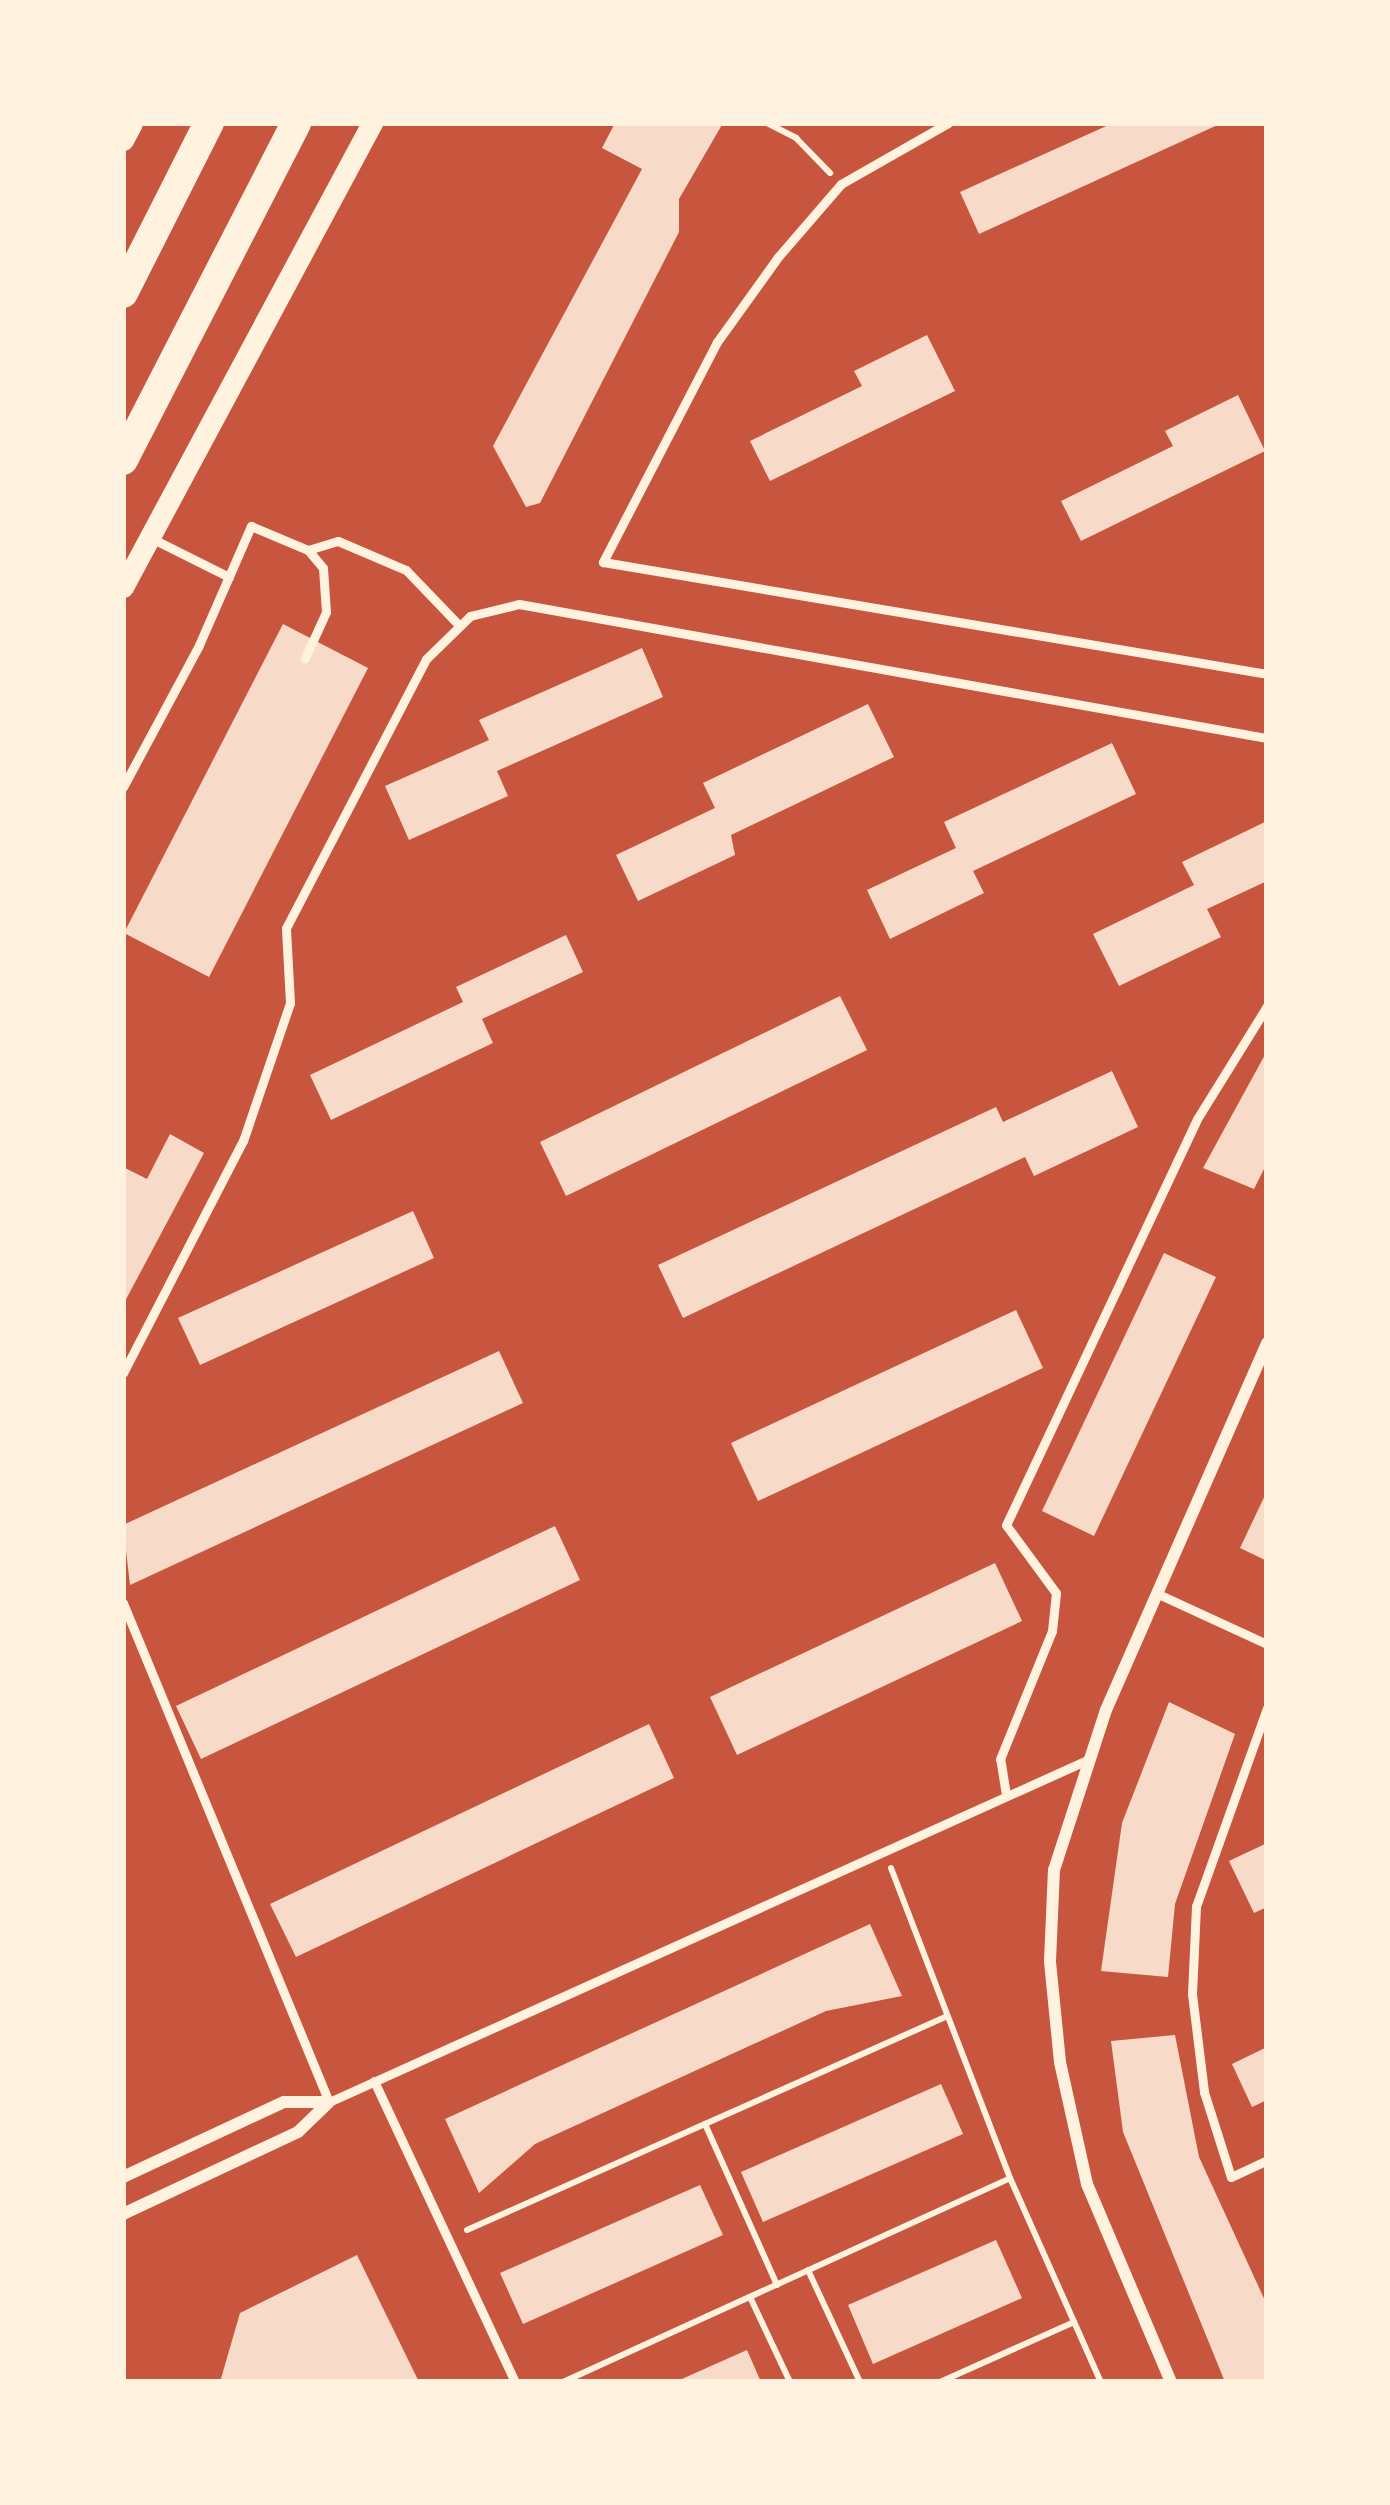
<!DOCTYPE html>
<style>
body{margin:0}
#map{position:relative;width:1390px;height:2505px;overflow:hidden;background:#c8553d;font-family:"Roboto Condensed",sans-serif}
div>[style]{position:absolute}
.building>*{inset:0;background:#f7dbc8}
.path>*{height:6px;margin:-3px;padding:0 3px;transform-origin:3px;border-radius:3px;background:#fff3e0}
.service>*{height:9px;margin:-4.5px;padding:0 4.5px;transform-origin:4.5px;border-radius:4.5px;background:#fff3e0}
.minor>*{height:12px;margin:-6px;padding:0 6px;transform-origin:6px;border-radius:6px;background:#fff3e0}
.tertiary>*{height:21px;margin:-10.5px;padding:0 10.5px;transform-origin:10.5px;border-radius:10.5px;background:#fff3e0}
.primary>*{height:30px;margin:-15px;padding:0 15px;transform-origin:15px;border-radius:15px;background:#fff3e0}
span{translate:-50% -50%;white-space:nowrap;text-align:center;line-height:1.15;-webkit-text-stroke:12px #fff3e0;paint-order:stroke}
.frame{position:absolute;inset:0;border:126px solid #fff3e0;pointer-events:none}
</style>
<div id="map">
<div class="building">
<i style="clip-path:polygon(615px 123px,723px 123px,679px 199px,679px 232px,540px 503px,526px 507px,493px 446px,642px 169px,602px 148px)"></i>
<i style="clip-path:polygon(1113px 123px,1222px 123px,979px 234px,960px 192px)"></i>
<i style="clip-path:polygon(927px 335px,955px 391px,770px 481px,750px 441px,862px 386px,854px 371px)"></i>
<i style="clip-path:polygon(1238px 395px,1265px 451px,1081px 541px,1061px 501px,1173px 446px,1165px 431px)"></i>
<i style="clip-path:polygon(283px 624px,368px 668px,209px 977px,124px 933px)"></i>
<i style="clip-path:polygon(642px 648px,663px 697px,497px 771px,508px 796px,409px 840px,385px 786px,489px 740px,479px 720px)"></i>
<i style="clip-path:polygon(868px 704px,894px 757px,731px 835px,735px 855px,638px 901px,616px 855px,715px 808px,703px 783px)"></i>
<i style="clip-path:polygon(1112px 743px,1136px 794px,973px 871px,984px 893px,890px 939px,867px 890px,956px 848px,944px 822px)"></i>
<i style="clip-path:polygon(1267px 821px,1267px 881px,1207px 909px,1221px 937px,1119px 986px,1093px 934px,1194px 885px,1182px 862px)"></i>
<i style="clip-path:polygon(566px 935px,583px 972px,482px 1019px,493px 1043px,331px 1120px,310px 1075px,463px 1002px,456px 987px)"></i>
<i style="clip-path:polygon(840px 996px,867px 1050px,566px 1196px,540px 1142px)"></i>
<i style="clip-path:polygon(1267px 1051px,1267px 1163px,1254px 1189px,1203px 1168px)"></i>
<i style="clip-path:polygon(1112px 1071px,1138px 1127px,1034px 1176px,1025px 1157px,683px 1318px,658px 1265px,996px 1107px,1003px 1122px)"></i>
<i style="clip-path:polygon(170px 1134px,204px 1153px,123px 1305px,123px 1167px,147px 1179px)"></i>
<i style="clip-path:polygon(413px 1211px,434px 1258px,200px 1365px,178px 1318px)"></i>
<i style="clip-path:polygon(1164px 1253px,1216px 1277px,1094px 1536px,1042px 1511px)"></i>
<i style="clip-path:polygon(1016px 1310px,1043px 1368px,758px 1501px,731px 1443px)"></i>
<i style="clip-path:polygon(499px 1351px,523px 1403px,130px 1585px,123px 1525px)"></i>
<i style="clip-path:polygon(1267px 1491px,1267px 1561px,1240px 1548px)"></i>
<i style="clip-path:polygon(555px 1526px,580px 1580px,201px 1759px,176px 1706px)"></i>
<i style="clip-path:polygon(995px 1563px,1022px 1621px,737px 1755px,710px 1697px)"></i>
<i style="clip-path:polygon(1169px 1702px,1235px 1734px,1175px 1904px,1168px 1977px,1101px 1971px,1122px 1823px)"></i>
<i style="clip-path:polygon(649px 1724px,674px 1778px,296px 1957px,270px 1904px)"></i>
<i style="clip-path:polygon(1267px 1843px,1267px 1907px,1254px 1913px,1229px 1861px)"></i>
<i style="clip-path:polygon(870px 1924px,902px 1996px,826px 2011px,535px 2144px,479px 2193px,445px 2119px)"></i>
<i style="clip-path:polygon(1175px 2035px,1199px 2157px,1267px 2305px,1267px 2382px,1225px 2382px,1123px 2132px,1111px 2041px)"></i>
<i style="clip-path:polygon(1267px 2047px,1267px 2100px,1252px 2107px,1232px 2064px)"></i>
<i style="clip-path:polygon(941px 2084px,963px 2134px,763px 2222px,741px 2172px)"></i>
<i style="clip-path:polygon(700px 2185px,723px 2235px,523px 2324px,500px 2273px)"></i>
<i style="clip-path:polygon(996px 2240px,1022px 2298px,873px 2364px,848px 2305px)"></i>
<i style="clip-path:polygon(357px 2255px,419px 2382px,220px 2382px,240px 2313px)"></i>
<i style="clip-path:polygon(747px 2350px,761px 2382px,675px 2382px)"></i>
</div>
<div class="path">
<i style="left:767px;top:123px;width:33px;rotate:27deg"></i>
<i style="left:796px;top:138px;width:49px;rotate:45.8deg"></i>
<i style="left:891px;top:1868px;width:332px;rotate:69deg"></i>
<i style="left:1010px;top:2178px;width:223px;rotate:66deg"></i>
<i style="left:467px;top:2230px;width:261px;rotate:-24deg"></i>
<i style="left:808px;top:2270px;width:123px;rotate:65.1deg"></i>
<i style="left:777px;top:2285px;width:176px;rotate:-114.1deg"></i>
<i style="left:705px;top:2124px;width:263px;rotate:-24deg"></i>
<i style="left:750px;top:2297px;width:94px;rotate:64.8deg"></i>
<i style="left:563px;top:2382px;width:491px;rotate:-24.5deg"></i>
<i style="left:940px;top:2382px;width:147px;rotate:-24.1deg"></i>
</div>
<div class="service">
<i style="left:948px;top:123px;width:123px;rotate:150.3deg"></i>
<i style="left:841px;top:184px;width:96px;rotate:130.8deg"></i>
<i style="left:778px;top:257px;width:105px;rotate:125.7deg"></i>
<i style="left:717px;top:342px;width:248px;rotate:117.4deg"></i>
<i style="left:603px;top:562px;width:673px;rotate:9.57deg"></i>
<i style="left:153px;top:539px;width:85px;rotate:26.6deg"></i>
<i style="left:308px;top:550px;width:31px;rotate:-17deg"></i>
<i style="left:338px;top:541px;width:74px;rotate:23.1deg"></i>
<i style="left:406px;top:570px;width:76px;rotate:46.1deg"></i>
<i style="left:123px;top:787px;width:161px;rotate:-61.8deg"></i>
<i style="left:199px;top:645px;width:130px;rotate:-66.4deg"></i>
<i style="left:251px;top:526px;width:62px;rotate:22.8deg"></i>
<i style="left:308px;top:550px;width:23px;rotate:50deg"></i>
<i style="left:323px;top:568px;width:44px;rotate:86.1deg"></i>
<i style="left:326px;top:612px;width:51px;rotate:114.5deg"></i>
<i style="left:123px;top:1373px;width:261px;rotate:-62.7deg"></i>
<i style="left:243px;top:1141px;width:146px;rotate:-71.2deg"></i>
<i style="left:290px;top:1003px;width:75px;rotate:-93.1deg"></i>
<i style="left:286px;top:928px;width:303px;rotate:-62.5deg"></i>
<i style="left:426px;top:659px;width:62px;rotate:-44.3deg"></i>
<i style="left:470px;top:616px;width:50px;rotate:-13.8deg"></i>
<i style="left:519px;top:604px;width:760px;rotate:10.16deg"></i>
<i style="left:1156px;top:1593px;width:122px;rotate:24.7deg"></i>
<i style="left:123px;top:1603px;width:540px;rotate:67.57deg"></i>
<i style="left:329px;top:2102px;width:832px;rotate:-24.28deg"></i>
<i style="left:1267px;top:1708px;width:210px;rotate:109.7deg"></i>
<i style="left:1196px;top:1906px;width:88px;rotate:92.6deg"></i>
<i style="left:1192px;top:1994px;width:99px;rotate:83deg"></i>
<i style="left:1204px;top:2092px;width:89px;rotate:72.4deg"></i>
<i style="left:1231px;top:2177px;width:40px;rotate:-25deg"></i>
<i style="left:1006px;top:1795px;width:36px;rotate:-99deg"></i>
<i style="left:1000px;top:1759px;width:138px;rotate:-67.9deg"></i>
<i style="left:1052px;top:1631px;width:38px;rotate:-84deg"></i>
<i style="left:1056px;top:1593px;width:84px;rotate:-126.3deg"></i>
<i style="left:1006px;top:1525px;width:449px;rotate:-64.8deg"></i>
<i style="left:1197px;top:1119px;width:133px;rotate:-58.2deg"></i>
<i style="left:374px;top:2081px;width:332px;rotate:64.9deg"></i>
</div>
<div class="minor">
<i style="left:123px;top:2177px;width:178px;rotate:-25deg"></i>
<i style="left:284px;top:2102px;width:44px"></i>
<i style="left:123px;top:2214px;width:193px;rotate:-25.1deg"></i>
<i style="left:298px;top:2132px;width:43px;rotate:-44.1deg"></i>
<i style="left:1171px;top:2382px;width:215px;rotate:-113deg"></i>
<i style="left:1087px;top:2184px;width:125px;rotate:-102.5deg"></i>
<i style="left:1060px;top:2062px;width:101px;rotate:-95.7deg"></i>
<i style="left:1050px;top:1961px;width:91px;rotate:-87.5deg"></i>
<i style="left:1054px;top:1870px;width:168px;rotate:-72deg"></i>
<i style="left:1106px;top:1710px;width:401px;rotate:-66.3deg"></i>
</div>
<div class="tertiary">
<i style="left:123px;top:140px;width:19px;rotate:-62deg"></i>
<i style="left:123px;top:587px;width:527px;rotate:-61.78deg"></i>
</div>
<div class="primary">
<i style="left:123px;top:293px;width:191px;rotate:-63.2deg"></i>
<i style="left:123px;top:460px;width:379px;rotate:-62.8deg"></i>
</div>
<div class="frame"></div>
</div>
